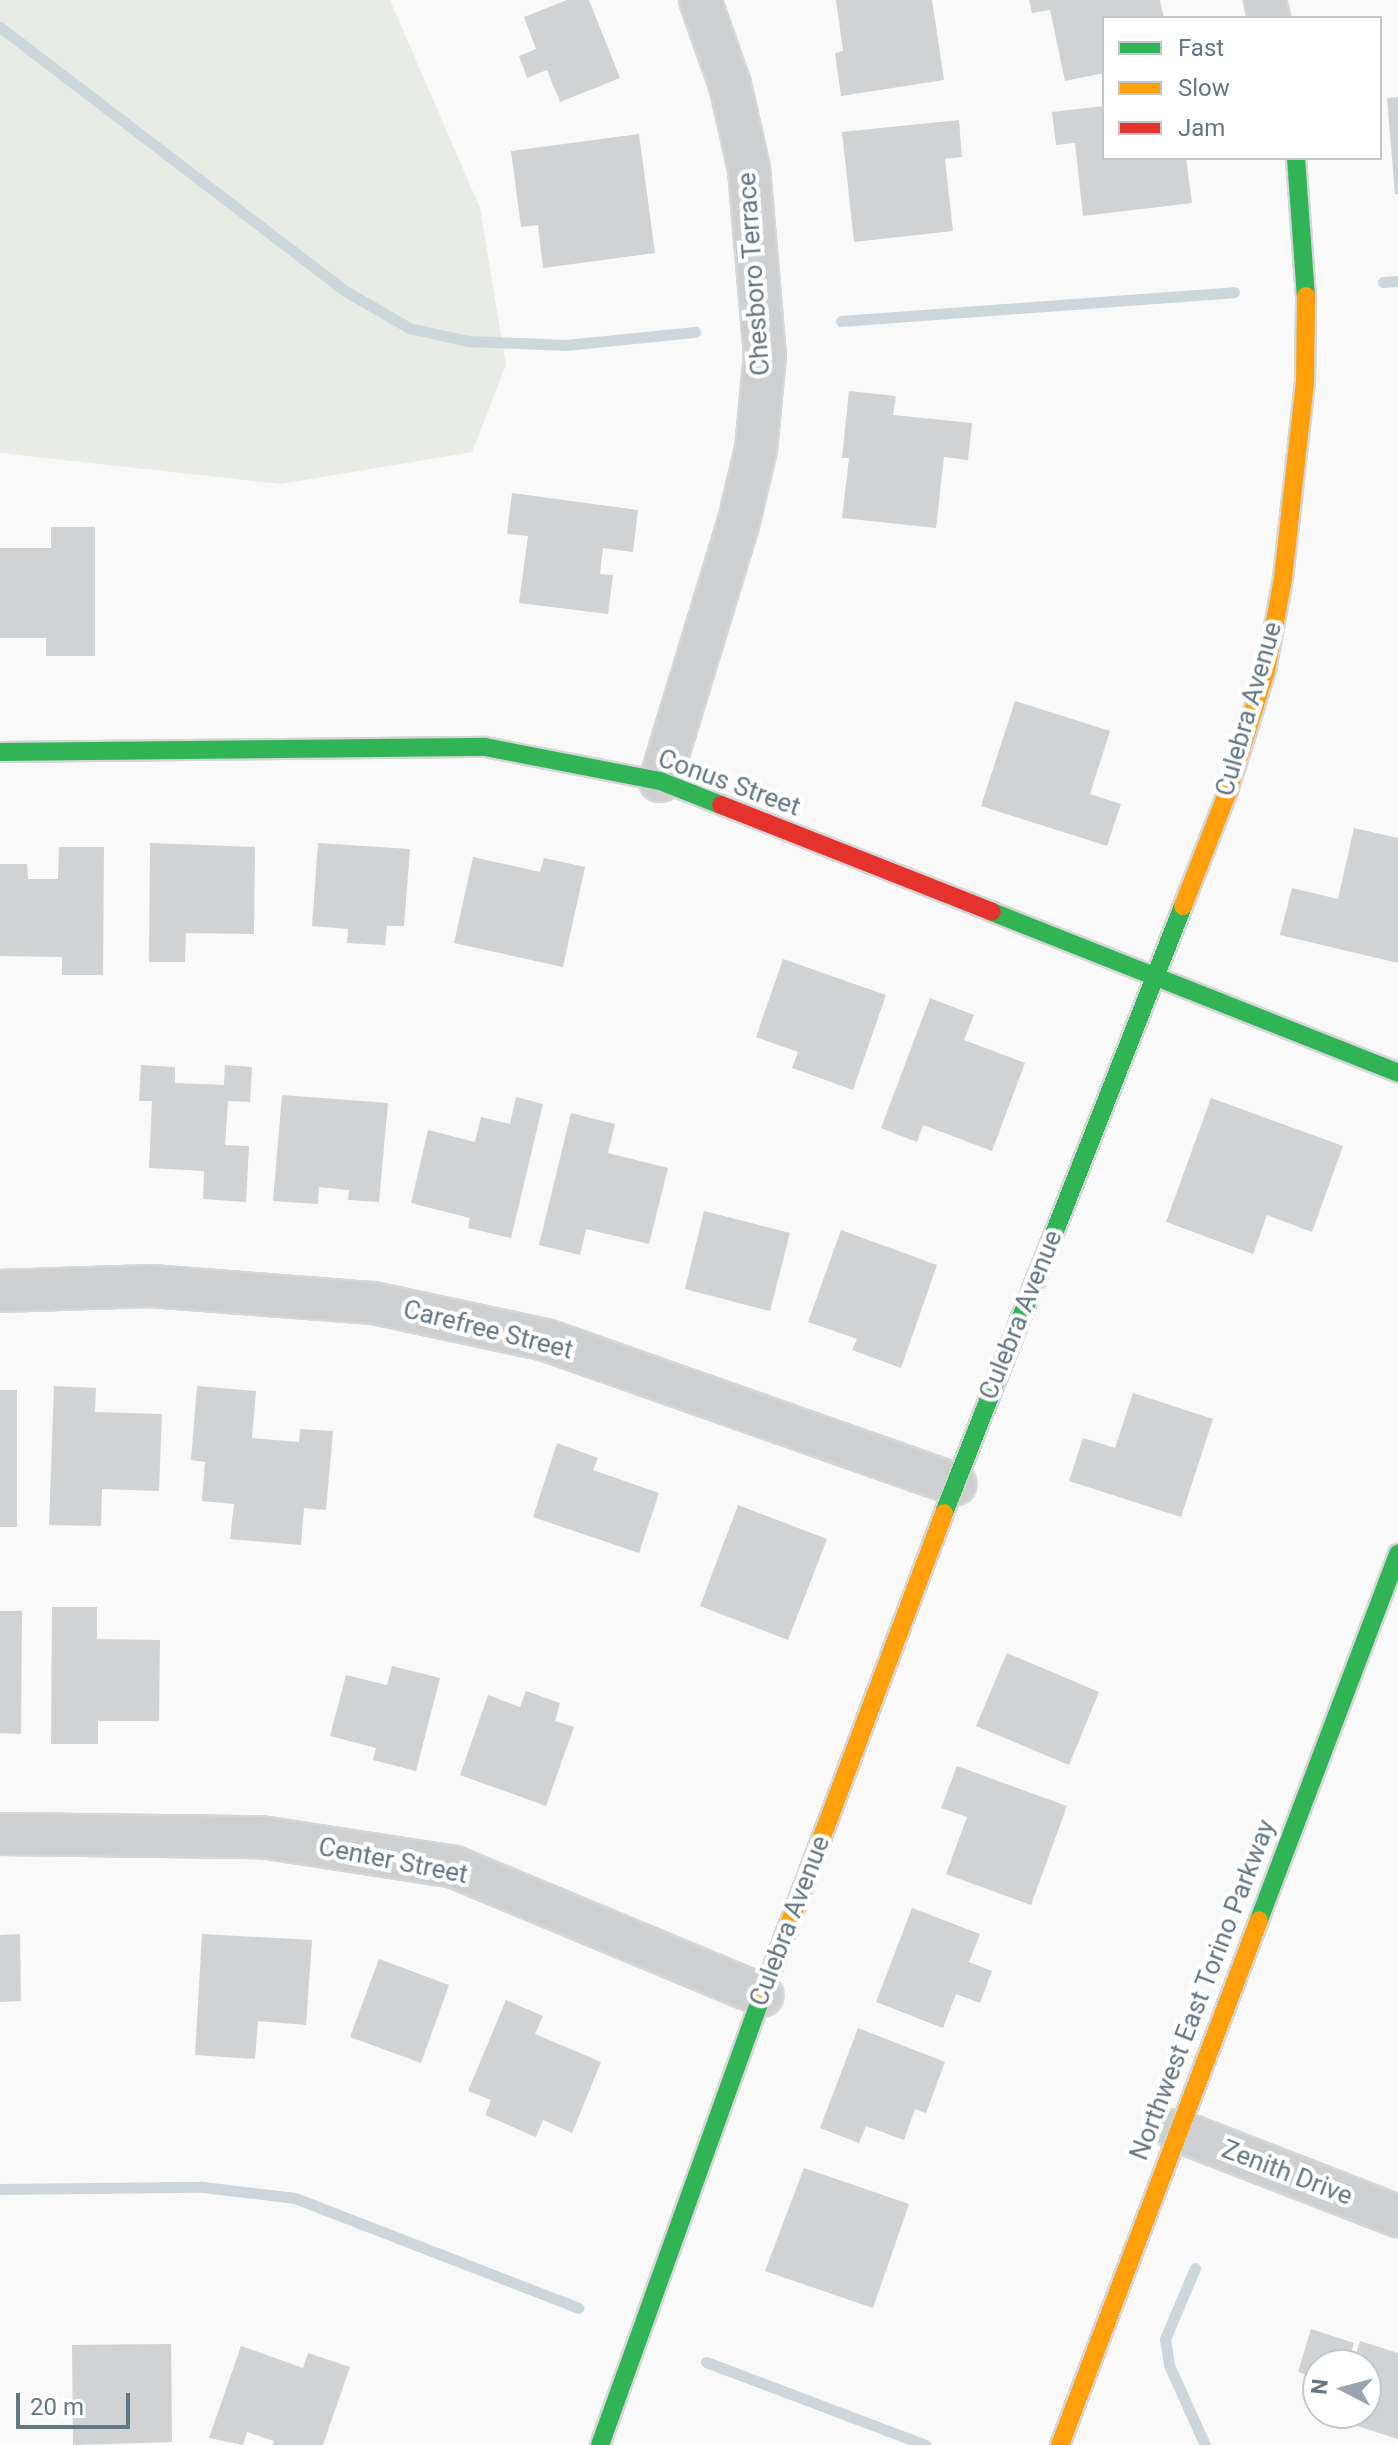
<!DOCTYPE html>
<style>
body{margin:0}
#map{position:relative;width:1398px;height:2445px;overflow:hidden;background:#f9f9f9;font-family:Roboto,sans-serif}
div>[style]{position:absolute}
.green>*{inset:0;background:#e8ebe6}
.stream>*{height:11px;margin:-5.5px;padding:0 5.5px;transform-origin:5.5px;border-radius:5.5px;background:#ced6d9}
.building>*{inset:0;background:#d0d2d3}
.roads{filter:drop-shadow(2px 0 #d5d6d7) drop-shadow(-2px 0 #d5d6d7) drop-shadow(0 2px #d5d6d7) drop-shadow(0 -2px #d5d6d7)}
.street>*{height:40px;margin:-20px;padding:0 20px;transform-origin:20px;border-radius:20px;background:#cecfd0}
.fast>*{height:18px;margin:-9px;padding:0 9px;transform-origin:9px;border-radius:9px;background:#30b455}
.slow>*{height:18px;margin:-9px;padding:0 9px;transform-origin:9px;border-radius:9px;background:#ff9f0a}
.jam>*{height:18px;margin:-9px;padding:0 9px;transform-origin:9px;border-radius:9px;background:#e5322d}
span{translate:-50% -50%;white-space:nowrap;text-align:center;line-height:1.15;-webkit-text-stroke:8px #fff;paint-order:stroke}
.street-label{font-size:26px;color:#657683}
.legend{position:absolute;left:1102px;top:16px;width:280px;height:144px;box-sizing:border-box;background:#fff;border:2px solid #c1c8cd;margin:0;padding:10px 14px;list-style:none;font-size:24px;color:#657683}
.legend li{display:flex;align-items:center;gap:16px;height:40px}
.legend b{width:40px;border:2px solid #c1c8cd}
.north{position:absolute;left:1302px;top:2349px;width:80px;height:80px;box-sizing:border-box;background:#fff;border:2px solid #c1c8cd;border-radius:50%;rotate:276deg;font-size:22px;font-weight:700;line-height:32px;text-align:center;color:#657683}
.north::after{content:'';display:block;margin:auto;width:28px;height:36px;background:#99a4ac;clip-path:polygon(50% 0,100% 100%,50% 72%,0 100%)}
.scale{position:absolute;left:16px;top:2393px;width:114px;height:36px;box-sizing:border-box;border:4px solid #657683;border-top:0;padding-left:10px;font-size:24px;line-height:28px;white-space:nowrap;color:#657683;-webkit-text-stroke:6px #fff;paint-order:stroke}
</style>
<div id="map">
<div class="green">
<i style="clip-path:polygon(0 0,390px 0,480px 208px,506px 365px,472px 452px,281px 484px,0 453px)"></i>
</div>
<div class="stream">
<i style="left:0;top:27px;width:437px;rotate:37.4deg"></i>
<i style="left:347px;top:292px;width:72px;rotate:30.1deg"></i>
<i style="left:409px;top:328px;width:60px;rotate:12.4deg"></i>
<i style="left:468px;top:341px;width:98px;rotate:2.3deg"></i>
<i style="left:566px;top:345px;width:130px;rotate:-5.8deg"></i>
<i style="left:1383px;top:282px;width:15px;rotate:-4deg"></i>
<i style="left:841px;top:321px;width:394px;rotate:-4.2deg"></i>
<i style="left:0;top:2189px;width:203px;rotate:-0.6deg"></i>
<i style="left:203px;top:2187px;width:93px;rotate:6.8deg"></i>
<i style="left:295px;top:2198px;width:304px;rotate:21.2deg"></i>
<i style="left:1195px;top:2268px;width:77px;rotate:112.9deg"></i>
<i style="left:1165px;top:2339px;width:26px;rotate:81deg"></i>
<i style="left:1169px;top:2365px;width:88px;rotate:65.8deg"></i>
<i style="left:706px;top:2362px;width:235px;rotate:20.7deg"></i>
</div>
<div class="building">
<i style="clip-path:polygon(567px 0,589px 0,620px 78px,560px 102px,547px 70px,527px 78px,519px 56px,536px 49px,524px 17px)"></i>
<i style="clip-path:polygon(836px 0,932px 0,944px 80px,841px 96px,835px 53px,843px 51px)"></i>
<i style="clip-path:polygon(1029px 0,1160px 0,1164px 18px,1104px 18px,1104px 73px,1065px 81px,1050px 10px,1032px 13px)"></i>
<i style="clip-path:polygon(1398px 97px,1398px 194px,1395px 194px,1387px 98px)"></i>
<i style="clip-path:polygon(1104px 106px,1104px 158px,1186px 158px,1192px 203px,1083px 216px,1075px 143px,1056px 145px,1052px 112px)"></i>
<i style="clip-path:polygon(959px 120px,962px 157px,945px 159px,953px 231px,854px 242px,842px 132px)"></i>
<i style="clip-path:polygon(639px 134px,655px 253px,543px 268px,538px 225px,521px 227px,511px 151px)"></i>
<i style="clip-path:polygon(849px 391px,896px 396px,893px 415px,972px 423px,968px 460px,944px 457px,936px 528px,842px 518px,849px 458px,842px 458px)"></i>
<i style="clip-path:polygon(512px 493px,638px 510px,633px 552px,603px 548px,600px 574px,613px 575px,608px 614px,519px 603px,528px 536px,507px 534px)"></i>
<i style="clip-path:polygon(51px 527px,95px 527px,95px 656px,46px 656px,46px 638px,0 638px,0 548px,51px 548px)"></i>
<i style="clip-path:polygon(1015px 701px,1110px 731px,1090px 794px,1121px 804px,1107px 846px,981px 806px)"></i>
<i style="clip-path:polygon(1354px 828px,1398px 838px,1398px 963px,1280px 935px,1292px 888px,1338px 899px)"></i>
<i style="clip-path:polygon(150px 843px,255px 847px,254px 934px,186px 933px,185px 962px,149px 962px)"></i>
<i style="clip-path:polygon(318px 843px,410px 849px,404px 926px,387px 926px,385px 945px,347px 943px,348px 929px,312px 926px)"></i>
<i style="clip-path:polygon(59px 847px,104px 847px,103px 975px,62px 975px,62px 957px,0 956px,0 864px,27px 864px,28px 879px,58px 879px)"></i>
<i style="clip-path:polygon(473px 857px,540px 872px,544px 858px,585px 867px,563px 967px,454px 943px)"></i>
<i style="clip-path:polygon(783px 959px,886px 995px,853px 1090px,792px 1068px,798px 1052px,756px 1037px)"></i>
<i style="clip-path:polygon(930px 998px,974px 1015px,964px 1040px,1025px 1063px,992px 1151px,923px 1125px,917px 1142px,881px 1128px)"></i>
<i style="clip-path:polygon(141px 1065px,175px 1067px,175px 1083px,224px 1085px,225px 1065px,252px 1067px,250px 1102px,228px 1101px,225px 1145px,249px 1146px,246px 1202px,203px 1199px,204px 1171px,149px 1168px,152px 1101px,139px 1101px)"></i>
<i style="clip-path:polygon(282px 1095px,388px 1103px,379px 1202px,348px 1200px,349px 1190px,319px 1187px,318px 1204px,273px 1201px)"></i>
<i style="clip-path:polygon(516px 1097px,543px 1104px,511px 1238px,468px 1228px,470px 1218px,411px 1203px,428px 1130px,475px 1142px,481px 1117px,510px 1124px)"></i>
<i style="clip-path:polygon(1211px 1098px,1343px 1146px,1312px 1232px,1267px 1215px,1253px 1254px,1166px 1222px)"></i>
<i style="clip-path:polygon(571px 1113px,615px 1124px,608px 1153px,668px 1168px,649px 1244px,586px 1229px,580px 1255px,539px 1245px)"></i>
<i style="clip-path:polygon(704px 1211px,790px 1233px,770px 1311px,685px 1289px)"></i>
<i style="clip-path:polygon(841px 1230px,937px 1265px,901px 1368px,852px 1350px,857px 1339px,808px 1322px)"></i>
<i style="clip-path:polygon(54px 1386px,96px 1388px,95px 1412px,162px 1414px,159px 1491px,102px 1489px,101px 1526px,49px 1525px)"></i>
<i style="clip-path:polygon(197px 1386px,256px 1391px,252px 1438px,299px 1442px,300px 1429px,333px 1431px,326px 1510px,304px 1508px,301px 1545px,230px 1539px,234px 1504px,202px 1501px,205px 1462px,191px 1460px)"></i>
<i style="clip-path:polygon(0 1390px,17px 1390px,17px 1527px,0 1527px)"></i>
<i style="clip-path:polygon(1133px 1393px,1213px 1419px,1181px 1517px,1069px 1481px,1083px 1438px,1115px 1448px)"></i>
<i style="clip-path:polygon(557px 1443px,598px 1458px,593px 1470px,659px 1493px,639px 1553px,533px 1517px)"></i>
<i style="clip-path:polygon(738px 1505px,827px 1539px,788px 1640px,700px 1606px)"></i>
<i style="clip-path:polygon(52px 1607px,97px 1607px,97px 1639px,160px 1640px,159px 1721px,98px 1721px,98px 1744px,51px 1744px)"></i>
<i style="clip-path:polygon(0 1611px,22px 1611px,21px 1734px,0 1733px)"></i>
<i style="clip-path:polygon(1007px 1653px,1099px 1692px,1069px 1765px,976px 1726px)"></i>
<i style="clip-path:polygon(392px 1666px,440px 1678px,416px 1771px,373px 1760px,376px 1748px,330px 1736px,346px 1675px,387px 1685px)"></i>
<i style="clip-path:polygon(526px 1691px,560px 1703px,555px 1721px,574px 1727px,546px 1806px,460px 1775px,488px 1695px,520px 1707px)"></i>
<i style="clip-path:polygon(957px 1766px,1067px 1806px,1031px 1905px,946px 1874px,967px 1817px,941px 1808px)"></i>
<i style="clip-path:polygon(912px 1908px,980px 1934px,969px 1962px,992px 1971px,980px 2003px,956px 1994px,943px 2028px,876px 2002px)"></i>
<i style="clip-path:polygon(20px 1934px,21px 2001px,0 2002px,0 1935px)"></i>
<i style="clip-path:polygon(202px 1934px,312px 1940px,306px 2025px,258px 2021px,255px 2059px,195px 2055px)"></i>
<i style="clip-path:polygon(379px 1959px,449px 1985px,421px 2063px,350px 2037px)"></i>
<i style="clip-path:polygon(506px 2000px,543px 2016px,535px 2034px,601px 2062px,572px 2133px,543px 2120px,536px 2137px,485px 2115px,491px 2100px,468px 2091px)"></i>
<i style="clip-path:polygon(858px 2028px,945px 2062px,926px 2113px,915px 2109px,904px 2140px,866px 2126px,859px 2143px,820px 2128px)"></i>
<i style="clip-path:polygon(804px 2168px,909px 2204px,873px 2308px,765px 2271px)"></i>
<i style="clip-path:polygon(1311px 2329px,1354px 2343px,1347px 2365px,1318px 2365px,1318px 2378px,1298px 2372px)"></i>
<i style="clip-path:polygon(1360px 2341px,1398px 2353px,1398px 2439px,1335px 2419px,1337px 2413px,1366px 2413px,1366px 2365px,1352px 2365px)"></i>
<i style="clip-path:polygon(171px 2344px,172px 2442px,73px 2445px,72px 2345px)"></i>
<i style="clip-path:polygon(241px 2346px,303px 2368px,308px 2353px,350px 2367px,323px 2445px,273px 2445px,274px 2441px,247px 2432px,243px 2445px,209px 2438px)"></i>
</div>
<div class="roads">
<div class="street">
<i style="left:1265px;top:0;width:18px;rotate:77deg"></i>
<i style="left:660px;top:781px;width:268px;rotate:-73.1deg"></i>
<i style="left:738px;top:525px;width:78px;rotate:-76.7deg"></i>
<i style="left:756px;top:449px;width:93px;rotate:-84.5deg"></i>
<i style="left:765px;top:356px;width:188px;rotate:-94.9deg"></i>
<i style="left:749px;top:169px;width:86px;rotate:-102.7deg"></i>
<i style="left:730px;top:85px;width:90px;rotate:-109.4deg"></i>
<i style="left:0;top:1291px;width:151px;rotate:-1.9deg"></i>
<i style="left:151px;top:1286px;width:223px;rotate:4.4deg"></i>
<i style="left:373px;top:1303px;width:177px;rotate:12.1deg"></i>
<i style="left:546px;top:1340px;width:434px;rotate:19.4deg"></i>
<i style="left:0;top:1834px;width:261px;rotate:0.7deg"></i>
<i style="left:261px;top:1837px;width:195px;rotate:8.8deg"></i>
<i style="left:454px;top:1867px;width:334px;rotate:22.6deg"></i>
<i style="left:1176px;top:2130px;width:238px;rotate:21.2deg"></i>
</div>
<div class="fast">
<i style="left:1296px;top:158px;width:138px;rotate:85.9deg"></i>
<i style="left:0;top:752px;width:485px;rotate:-0.6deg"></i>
<i style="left:485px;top:747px;width:178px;rotate:11deg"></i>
<i style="left:660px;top:781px;width:66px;rotate:21.5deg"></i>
<i style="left:992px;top:912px;width:437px;rotate:21.6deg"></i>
<i style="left:944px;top:1513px;width:652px;rotate:-68.51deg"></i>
<i style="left:1259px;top:1920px;width:392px;rotate:-69.2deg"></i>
<i style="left:600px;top:2445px;width:477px;rotate:-70.2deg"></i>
</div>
<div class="slow">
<i style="left:1183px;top:906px;width:120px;rotate:-68.6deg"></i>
<i style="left:1227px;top:794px;width:130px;rotate:-72.5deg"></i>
<i style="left:1266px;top:670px;width:94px;rotate:-79.5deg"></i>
<i style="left:1283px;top:578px;width:196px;rotate:-83.6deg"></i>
<i style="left:1305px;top:383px;width:87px;rotate:-89.3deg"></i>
<i style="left:762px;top:1996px;width:516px;rotate:-69.35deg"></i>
<i style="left:1060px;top:2445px;width:561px;rotate:-69.24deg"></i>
</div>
<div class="jam">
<i style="left:721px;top:805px;width:291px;rotate:21.5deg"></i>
</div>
</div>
<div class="street-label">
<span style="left:754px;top:274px;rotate:-94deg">Chesboro Terrace</span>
<span style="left:1249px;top:709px;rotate:-74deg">Culebra Avenue</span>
<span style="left:729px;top:783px;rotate:20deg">Conus Street</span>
<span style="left:1021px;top:1315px;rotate:-68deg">Culebra Avenue</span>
<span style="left:488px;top:1330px;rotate:14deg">Carefree Street</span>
<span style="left:393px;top:1861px;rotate:11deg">Center Street</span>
<span style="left:790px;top:1921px;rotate:-69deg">Culebra Avenue</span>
<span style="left:1203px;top:1990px;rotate:-69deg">Northwest East Torino Parkway</span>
<span style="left:1287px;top:2173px;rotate:21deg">Zenith Drive</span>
</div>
<ul class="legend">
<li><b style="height:10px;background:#30b455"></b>Fast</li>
<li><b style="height:10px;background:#ff9f0a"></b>Slow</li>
<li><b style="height:10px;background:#e5322d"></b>Jam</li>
</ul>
<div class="north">N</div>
<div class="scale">20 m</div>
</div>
